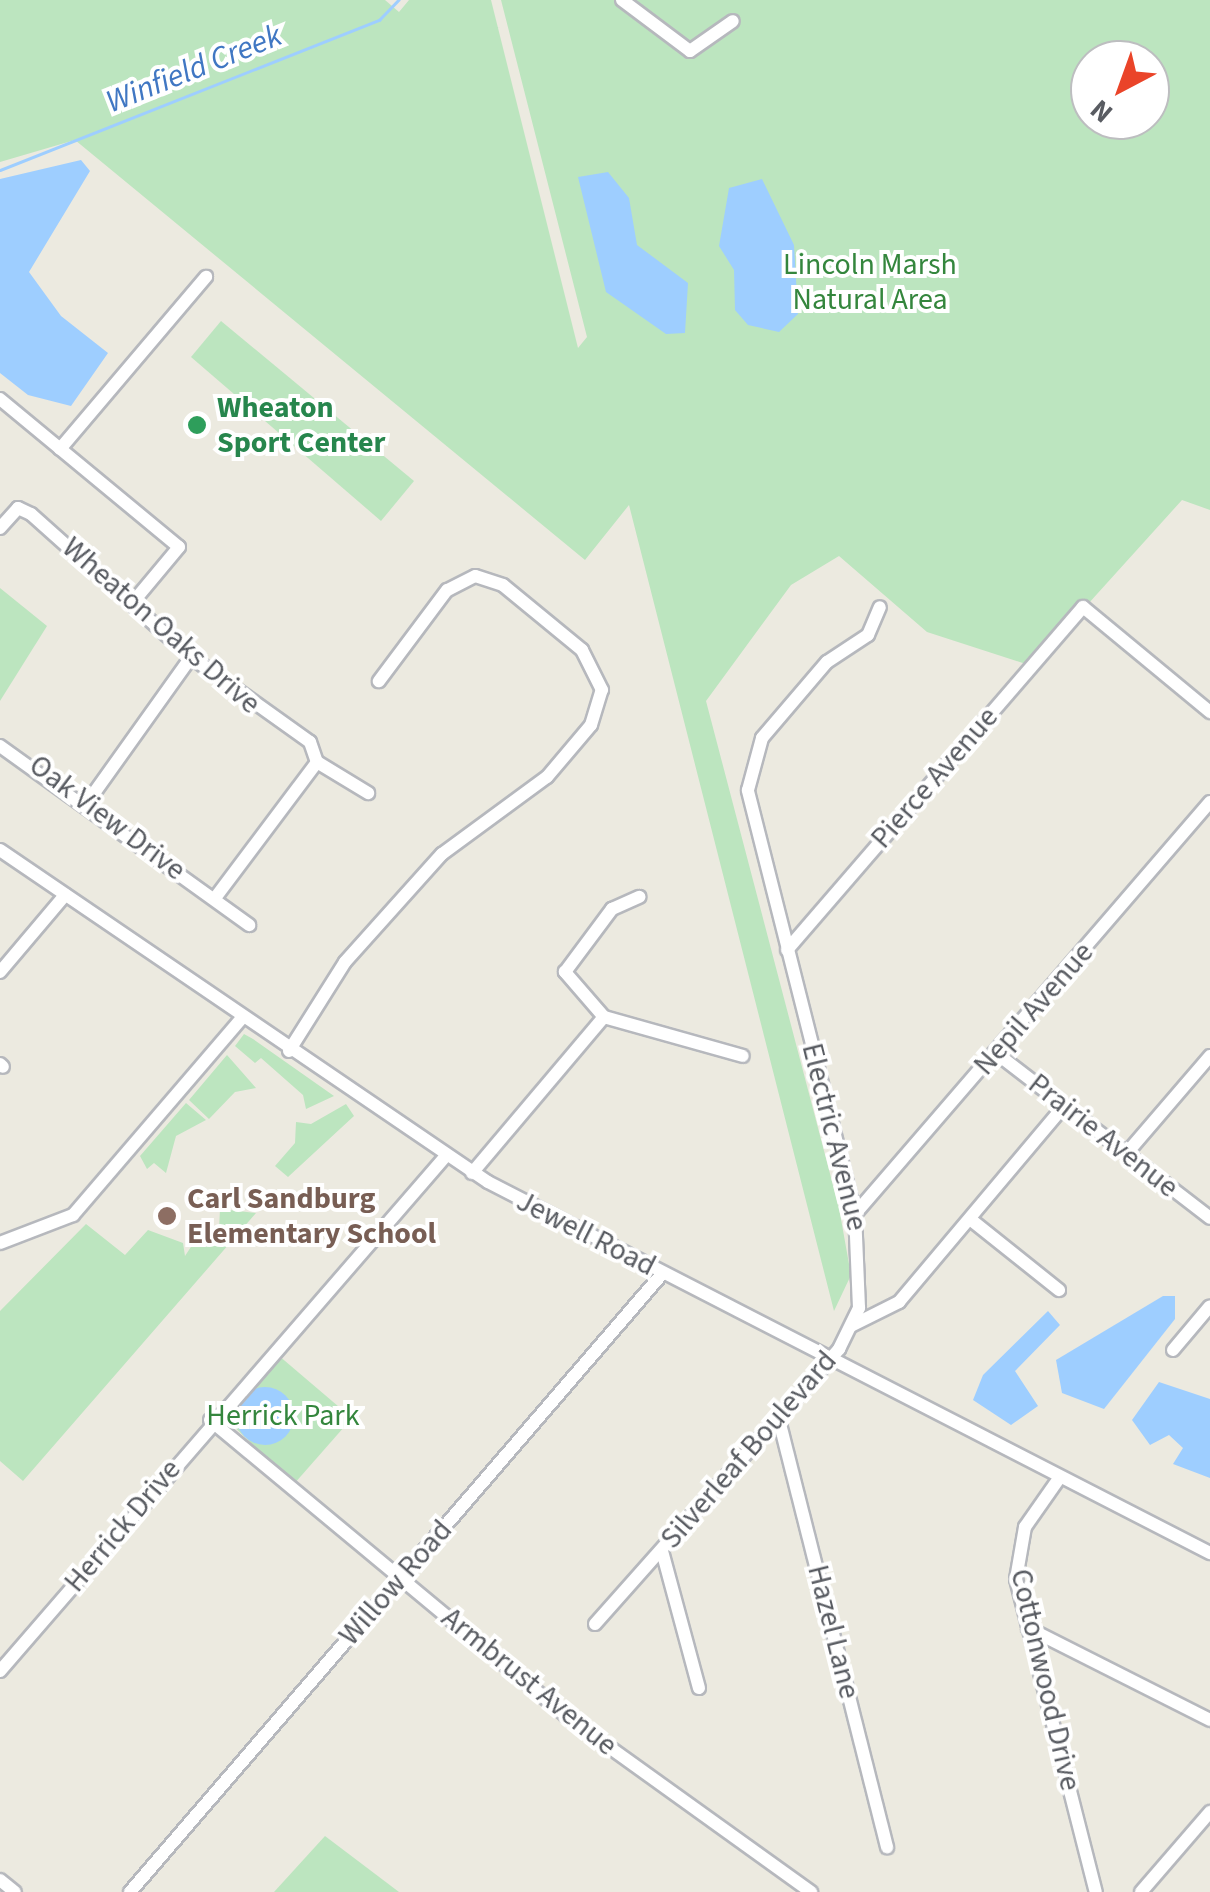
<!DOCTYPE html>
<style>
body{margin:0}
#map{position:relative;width:1210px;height:1892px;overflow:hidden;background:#eceae0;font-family:"Source Sans 3",sans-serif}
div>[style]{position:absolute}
.green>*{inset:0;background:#bce5bf}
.water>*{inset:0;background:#9eceff}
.round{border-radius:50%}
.stream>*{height:2.5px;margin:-1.25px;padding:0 1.25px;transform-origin:1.25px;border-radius:1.25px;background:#9eceff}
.roads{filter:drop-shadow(2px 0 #b6b8bd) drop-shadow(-2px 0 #b6b8bd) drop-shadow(0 2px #b6b8bd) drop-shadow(0 -2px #b6b8bd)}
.minor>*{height:12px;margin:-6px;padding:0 6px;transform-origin:6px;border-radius:6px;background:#fff}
.dots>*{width:28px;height:28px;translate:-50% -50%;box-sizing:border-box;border:5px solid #fff;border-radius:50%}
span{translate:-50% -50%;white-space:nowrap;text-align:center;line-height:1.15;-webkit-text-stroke:8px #fff;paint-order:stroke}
.park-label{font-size:30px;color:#34863d}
.leisure-label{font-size:30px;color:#27864d;font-weight:700}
.left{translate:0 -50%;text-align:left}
.street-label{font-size:30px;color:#595c62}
.education-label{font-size:30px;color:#785e54;font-weight:700}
.water-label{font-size:32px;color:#4077c3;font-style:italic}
.north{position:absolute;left:1070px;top:40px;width:100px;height:100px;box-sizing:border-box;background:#fff;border:2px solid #bdbec0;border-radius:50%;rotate:221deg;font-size:28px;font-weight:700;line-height:40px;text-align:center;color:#595c62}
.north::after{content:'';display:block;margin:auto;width:35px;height:45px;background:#ea4429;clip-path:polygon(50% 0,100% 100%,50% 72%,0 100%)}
</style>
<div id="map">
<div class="green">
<i style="clip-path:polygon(evenodd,0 0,385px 0,399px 12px,409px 0,491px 0,578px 348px,587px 337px,501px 0,1210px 0,1210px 510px,1182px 500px,1032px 666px,927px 632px,839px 556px,791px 585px,706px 701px,839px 1208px,851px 1275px,834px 1311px,629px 505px,585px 560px,75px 140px,0 162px,0 0,1090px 60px,1150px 60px,1150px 120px,1090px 120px,1090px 60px)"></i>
<i style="clip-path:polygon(221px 321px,414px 481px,381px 521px,191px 357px)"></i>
<i style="clip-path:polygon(0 588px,47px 626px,0 701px)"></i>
<i style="clip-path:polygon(244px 1034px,253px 1039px,334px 1096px,306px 1109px,303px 1095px,261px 1058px,255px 1063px,235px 1046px)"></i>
<i style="clip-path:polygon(227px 1055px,256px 1088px,235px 1092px,209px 1119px,189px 1100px)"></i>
<i style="clip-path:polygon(186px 1103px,206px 1120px,176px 1136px,166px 1173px,154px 1163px,147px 1169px,140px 1156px)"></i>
<i style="clip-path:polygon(346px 1104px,354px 1116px,288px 1177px,275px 1166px,295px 1143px,296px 1122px,311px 1124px)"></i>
<i style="clip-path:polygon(220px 1209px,256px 1213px,23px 1481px,0 1461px,0 1311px,86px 1224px,125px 1255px,148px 1230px,183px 1243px,185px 1256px,200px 1233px,219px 1230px)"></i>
<i style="clip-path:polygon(278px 1355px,352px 1418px,294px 1484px,224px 1417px)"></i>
<i style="clip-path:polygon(325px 1836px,399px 1892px,274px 1892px)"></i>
</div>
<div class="water">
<i style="clip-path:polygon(81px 160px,90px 171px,29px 272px,61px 316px,108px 353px,71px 406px,28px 395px,0 373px,0 179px)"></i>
<i style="clip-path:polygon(608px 172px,629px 198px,637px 245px,688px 283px,685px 333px,666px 334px,606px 292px,578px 177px)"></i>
<i style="clip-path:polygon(762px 179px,794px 245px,798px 314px,779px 332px,748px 325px,735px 310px,734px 270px,719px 246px,729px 188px)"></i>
<i style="clip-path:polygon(1163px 1296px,1175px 1296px,1175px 1319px,1104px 1409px,1062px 1393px,1056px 1360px)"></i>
<i style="clip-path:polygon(1048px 1311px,1060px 1325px,1015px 1371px,1038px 1406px,1011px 1425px,973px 1400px,983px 1375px)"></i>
<i style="clip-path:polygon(1159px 1382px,1210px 1399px,1210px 1478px,1173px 1464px,1183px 1448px,1169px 1435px,1150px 1445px,1132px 1420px)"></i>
<i class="round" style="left:236px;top:1387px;width:58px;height:58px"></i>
</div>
<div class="stream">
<i style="left:0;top:170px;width:408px;rotate:-21.6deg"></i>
<i style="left:379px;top:20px;width:28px;rotate:-46deg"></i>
</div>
<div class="roads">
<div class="minor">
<i style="left:622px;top:0;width:85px;rotate:36.9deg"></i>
<i style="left:690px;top:51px;width:52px;rotate:-34.9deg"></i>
<i style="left:0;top:399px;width:232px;rotate:39.6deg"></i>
<i style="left:179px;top:547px;width:70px;rotate:129.8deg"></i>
<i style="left:60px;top:449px;width:226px;rotate:-49.7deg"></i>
<i style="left:0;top:528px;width:27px;rotate:-48deg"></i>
<i style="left:18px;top:508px;width:14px;rotate:25deg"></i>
<i style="left:31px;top:514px;width:215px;rotate:41.8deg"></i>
<i style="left:191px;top:657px;width:146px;rotate:35.5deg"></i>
<i style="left:310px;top:742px;width:21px;rotate:71deg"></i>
<i style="left:317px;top:762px;width:60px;rotate:31.3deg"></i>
<i style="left:0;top:746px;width:307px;rotate:35.7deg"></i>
<i style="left:87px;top:803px;width:179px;rotate:-54.5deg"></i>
<i style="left:0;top:850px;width:590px;rotate:34.23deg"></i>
<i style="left:488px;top:1182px;width:812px;rotate:27.2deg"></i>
<i style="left:215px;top:898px;width:170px;rotate:-53.1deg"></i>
<i style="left:787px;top:950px;width:453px;rotate:-49.2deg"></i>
<i style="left:1083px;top:607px;width:165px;rotate:39.6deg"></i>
<i style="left:0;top:972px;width:101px;rotate:-49.8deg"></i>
<i style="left:604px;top:1017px;width:60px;rotate:-130.9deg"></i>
<i style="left:565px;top:972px;width:79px;rotate:-53.3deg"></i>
<i style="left:612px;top:909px;width:30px;rotate:-24deg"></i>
<i style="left:604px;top:1017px;width:144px;rotate:15.7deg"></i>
<i style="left:289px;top:1051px;width:105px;rotate:-57.8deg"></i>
<i style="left:345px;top:962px;width:145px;rotate:-48.1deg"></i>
<i style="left:442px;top:854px;width:130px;rotate:-36.3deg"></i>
<i style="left:547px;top:777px;width:68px;rotate:-49.8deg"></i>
<i style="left:591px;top:725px;width:37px;rotate:-73deg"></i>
<i style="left:602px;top:690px;width:45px;rotate:-116.6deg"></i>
<i style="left:582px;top:650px;width:102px;rotate:-140.6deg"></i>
<i style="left:503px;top:585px;width:29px;rotate:-162deg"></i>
<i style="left:475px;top:576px;width:31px;rotate:153deg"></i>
<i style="left:447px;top:590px;width:114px;rotate:126.8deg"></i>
<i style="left:996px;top:1053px;width:270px;rotate:37.6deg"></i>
<i style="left:0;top:1064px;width:4px;rotate:45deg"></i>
<i style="left:1126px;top:1154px;width:129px;rotate:-49.4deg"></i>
<i style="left:472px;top:1173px;width:204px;rotate:-49.8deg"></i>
<i style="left:855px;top:1214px;width:544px;rotate:-49.25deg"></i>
<i style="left:970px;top:1219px;width:114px;rotate:38.6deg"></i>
<i style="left:0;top:1243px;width:78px;rotate:-21deg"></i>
<i style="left:73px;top:1215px;width:260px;rotate:-49.4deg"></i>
<i style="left:851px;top:1326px;width:54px;rotate:-26.6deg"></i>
<i style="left:899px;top:1302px;width:256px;rotate:-49.9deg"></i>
<i style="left:1173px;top:1350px;width:57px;rotate:-49.9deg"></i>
<i style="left:778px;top:1416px;width:445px;rotate:75.8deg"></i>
<i style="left:210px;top:1420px;width:463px;rotate:39.7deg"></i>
<i style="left:566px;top:1716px;width:302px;rotate:35.7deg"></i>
<i style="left:1060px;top:1477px;width:61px;rotate:125deg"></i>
<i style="left:1025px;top:1527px;width:53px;rotate:99.8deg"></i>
<i style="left:1016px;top:1579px;width:323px;rotate:75.7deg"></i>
<i style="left:662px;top:1551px;width:142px;rotate:74.9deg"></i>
<i style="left:595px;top:1624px;width:368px;rotate:-48.4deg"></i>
<i style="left:839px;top:1349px;width:46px;rotate:-64deg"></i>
<i style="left:859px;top:1308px;width:94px;rotate:-92.4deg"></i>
<i style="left:855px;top:1214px;width:437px;rotate:-104.2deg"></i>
<i style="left:748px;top:790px;width:54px;rotate:-74.9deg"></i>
<i style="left:762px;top:738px;width:100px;rotate:-49.5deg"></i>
<i style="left:827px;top:662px;width:49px;rotate:-33.4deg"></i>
<i style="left:868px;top:635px;width:30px;rotate:-67deg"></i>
<i style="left:1028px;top:1628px;width:204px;rotate:26.8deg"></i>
<i style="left:0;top:1671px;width:680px;rotate:-49.12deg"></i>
<i style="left:0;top:1880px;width:19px;rotate:39deg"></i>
<i style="left:130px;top:1892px;width:815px;rotate:-49.28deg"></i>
<i style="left:1141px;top:1892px;width:106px;rotate:-49.2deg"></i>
</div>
</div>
<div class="dots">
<i style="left:197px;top:425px;background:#2e9e5b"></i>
<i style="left:167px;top:1216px;background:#8d6e63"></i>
</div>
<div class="park-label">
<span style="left:870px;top:282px">Lincoln Marsh<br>Natural Area</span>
<span style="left:283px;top:1416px">Herrick Park</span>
</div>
<div class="leisure-label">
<span class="left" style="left:217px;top:425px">Wheaton<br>Sport Center</span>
</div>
<div class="street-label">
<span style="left:161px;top:626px;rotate:41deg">Wheaton Oaks Drive</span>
<span style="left:935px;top:778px;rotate:-49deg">Pierce Avenue</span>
<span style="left:107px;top:818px;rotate:37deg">Oak View Drive</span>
<span style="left:1034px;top:1009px;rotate:-49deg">Nepil Avenue</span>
<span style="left:1103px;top:1136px;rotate:38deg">Prairie Avenue</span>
<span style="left:834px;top:1137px;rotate:76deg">Electric Avenue</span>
<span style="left:586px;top:1234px;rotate:27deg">Jewell Road</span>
<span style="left:749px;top:1450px;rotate:-49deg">Silverleaf Boulevard</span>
<span style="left:123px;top:1526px;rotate:-50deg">Herrick Drive</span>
<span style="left:396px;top:1583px;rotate:-49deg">Willow Road</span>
<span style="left:833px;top:1632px;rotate:76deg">Hazel Lane</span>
<span style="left:1045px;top:1680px;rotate:77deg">Cottonwood Drive</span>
<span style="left:529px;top:1682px;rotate:39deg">Armbrust Avenue</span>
</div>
<div class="education-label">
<span class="left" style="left:187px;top:1216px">Carl Sandburg<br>Elementary School</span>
</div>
<div class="water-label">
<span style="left:194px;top:69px;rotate:-22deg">Winfield Creek</span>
</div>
<div class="north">N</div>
</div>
